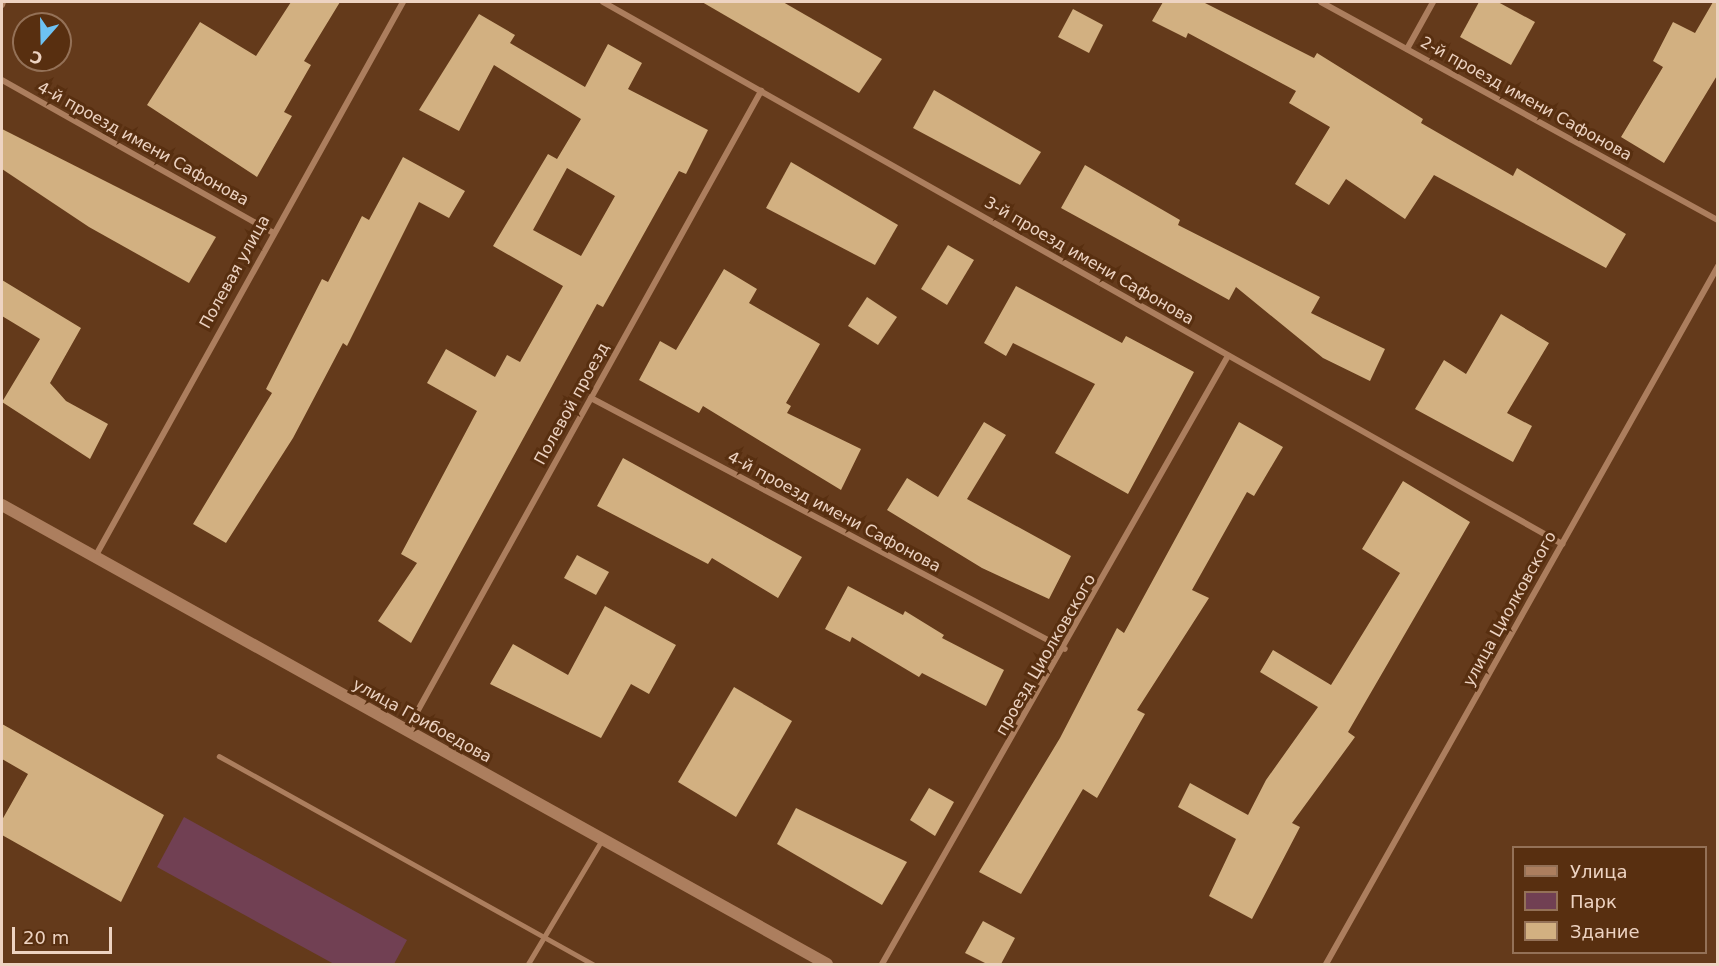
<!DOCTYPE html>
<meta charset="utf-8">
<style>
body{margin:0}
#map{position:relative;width:1719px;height:966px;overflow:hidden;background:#643a1b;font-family:"DejaVu Sans",sans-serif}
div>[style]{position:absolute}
.green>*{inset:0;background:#714053}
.building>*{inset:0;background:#d2b081}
.lane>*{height:4.5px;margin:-2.25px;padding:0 2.25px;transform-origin:2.25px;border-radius:2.25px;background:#ac7e5e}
.street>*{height:6px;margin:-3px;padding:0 3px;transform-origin:3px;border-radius:3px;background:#ac7e5e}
.secondary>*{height:12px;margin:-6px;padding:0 6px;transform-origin:6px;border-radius:6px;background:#ac7e5e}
span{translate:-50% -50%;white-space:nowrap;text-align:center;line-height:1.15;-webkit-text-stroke:6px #582f10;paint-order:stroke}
.street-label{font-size:16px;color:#edd3c2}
.frame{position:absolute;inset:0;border:3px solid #edd3c2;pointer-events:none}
.legend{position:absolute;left:1512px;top:846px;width:195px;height:108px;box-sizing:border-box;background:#582f10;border:2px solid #947157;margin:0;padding:8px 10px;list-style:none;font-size:18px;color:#edd3c2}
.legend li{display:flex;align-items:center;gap:12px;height:30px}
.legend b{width:30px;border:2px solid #947157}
.north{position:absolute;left:12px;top:12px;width:60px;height:60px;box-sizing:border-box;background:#582f10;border:2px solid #947157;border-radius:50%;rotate:200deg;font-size:16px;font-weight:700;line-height:24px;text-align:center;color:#edd3c2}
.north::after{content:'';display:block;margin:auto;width:21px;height:27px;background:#6dc2f3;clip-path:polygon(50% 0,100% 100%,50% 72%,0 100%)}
.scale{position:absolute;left:12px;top:927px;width:100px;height:27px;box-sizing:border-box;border:3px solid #edd3c2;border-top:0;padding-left:8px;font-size:18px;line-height:21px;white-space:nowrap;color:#edd3c2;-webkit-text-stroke:4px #582f10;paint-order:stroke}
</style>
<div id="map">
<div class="green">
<i style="clip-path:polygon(184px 817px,407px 940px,394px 964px,334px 964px,157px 867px)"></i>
</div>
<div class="building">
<i style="clip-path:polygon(291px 2px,340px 2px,304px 61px,311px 65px,284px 112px,292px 116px,257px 177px,147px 105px,200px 22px,256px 56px)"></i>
<i style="clip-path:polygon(702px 2px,783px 2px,882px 59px,859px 93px)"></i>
<i style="clip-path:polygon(1163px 2px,1203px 2px,1314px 58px,1317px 53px,1423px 119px,1421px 123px,1513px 176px,1517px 168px,1626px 234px,1606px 268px,1434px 175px,1405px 219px,1346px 179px,1329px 205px,1295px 184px,1330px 127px,1289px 103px,1296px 91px,1188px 33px,1186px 38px,1152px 21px)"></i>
<i style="clip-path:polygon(1479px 2px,1498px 2px,1535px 22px,1511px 65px,1460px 37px)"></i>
<i style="clip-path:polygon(1713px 2px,1718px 2px,1718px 74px,1664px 163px,1621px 137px,1663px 67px,1653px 61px,1673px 22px,1695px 33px)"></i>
<i style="clip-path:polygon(1073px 9px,1103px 25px,1089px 53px,1058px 37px)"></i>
<i style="clip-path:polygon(evenodd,479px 14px,515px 35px,510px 43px,585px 87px,608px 44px,642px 63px,628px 89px,708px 130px,686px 174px,679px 171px,603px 307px,597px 304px,411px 643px,378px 621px,417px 563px,401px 554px,477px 411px,427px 383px,446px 349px,495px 377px,507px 355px,520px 362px,563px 286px,493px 246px,548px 154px,557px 159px,581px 119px,494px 65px,459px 131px,419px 110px,479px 14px,567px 168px,615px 196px,581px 256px,533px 230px,567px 168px)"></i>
<i style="clip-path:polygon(934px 90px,1041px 152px,1020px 185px,913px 128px)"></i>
<i style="clip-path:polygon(2px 129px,216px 237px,189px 283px,89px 227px,2px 169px)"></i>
<i style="clip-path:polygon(403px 157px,465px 191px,449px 218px,419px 202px,347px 346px,343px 343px,293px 438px,226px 543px,193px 524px,272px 393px,266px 389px,322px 279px,328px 282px,362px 216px,369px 220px)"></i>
<i style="clip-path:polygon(791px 162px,898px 225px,875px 265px,766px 208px)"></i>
<i style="clip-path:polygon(1085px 165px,1180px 220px,1178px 225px,1320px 297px,1311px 313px,1385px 349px,1370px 381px,1323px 358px,1236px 287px,1229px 300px,1061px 208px)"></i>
<i style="clip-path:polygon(948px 245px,974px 260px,947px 305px,921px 289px)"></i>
<i style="clip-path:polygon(724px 269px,757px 289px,749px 303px,820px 344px,786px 403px,791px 406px,787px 413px,861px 449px,841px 490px,703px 406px,699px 413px,639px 380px,660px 341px,676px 350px)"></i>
<i style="clip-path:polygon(2px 280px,81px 328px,50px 383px,66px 401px,108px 424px,90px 459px,2px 402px,40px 339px,2px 316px)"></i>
<i style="clip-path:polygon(1016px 286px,1122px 343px,1126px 336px,1194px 372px,1128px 494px,1055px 453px,1095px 384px,1013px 343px,1006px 356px,984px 343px)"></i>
<i style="clip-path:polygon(867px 297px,897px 317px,878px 345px,848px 326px)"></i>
<i style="clip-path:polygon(1501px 314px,1549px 343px,1507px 413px,1532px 426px,1513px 462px,1415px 409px,1444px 360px,1466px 374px)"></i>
<i style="clip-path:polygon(984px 422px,1006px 435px,967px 499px,1071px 556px,1049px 599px,982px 568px,887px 510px,907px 478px,938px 497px)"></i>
<i style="clip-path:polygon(1239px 422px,1283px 447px,1254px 496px,1247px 492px,1192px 590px,1209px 598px,1137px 710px,1145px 714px,1097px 798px,1083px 789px,1021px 894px,979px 872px,1060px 738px,1117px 628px,1124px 633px)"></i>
<i style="clip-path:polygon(623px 458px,802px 557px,778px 598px,712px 558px,708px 564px,597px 506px)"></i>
<i style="clip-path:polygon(1403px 481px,1470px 522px,1348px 732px,1355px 737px,1292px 823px,1300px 827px,1252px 919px,1209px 896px,1236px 839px,1178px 807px,1190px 783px,1248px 815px,1266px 780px,1318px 707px,1260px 672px,1273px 650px,1331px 685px,1400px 573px,1362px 549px)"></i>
<i style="clip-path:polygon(577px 555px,609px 572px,596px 595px,564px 578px)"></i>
<i style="clip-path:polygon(848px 586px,903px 615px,905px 611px,944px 635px,942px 638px,1004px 670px,986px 706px,922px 673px,919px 677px,852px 637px,850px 642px,825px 629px)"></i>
<i style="clip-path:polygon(605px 606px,676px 645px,649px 694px,631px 684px,601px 738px,490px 684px,513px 644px,568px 675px)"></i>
<i style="clip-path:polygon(734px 687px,792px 721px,736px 817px,678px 782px)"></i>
<i style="clip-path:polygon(2px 724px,164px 815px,121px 902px,2px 835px,2px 820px,28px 774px,2px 759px)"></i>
<i style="clip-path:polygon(929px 788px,954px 802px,935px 836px,910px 820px)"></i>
<i style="clip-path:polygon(796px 808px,907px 862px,882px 905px,777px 844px)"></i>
<i style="clip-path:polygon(983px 921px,1015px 938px,1001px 964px,987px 964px,965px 953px)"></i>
</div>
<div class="lane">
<i style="left:219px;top:756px;width:428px;rotate:29.1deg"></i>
<i style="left:528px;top:964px;width:144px;rotate:-59.2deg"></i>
</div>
<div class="street">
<i style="left:603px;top:2px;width:1102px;rotate:29.47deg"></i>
<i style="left:1321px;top:2px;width:453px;rotate:28.8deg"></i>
<i style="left:2px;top:5px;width:3px;rotate:-72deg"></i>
<i style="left:1407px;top:49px;width:54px;rotate:-61deg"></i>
<i style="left:2px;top:80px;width:310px;rotate:29.4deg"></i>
<i style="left:591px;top:398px;width:536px;rotate:27.9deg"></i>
<i style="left:95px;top:557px;width:635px;rotate:-60.97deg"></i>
<i style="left:407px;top:730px;width:731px;rotate:-61.01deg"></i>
<i style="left:882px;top:964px;width:700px;rotate:-60.36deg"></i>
<i style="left:1326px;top:964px;width:801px;rotate:-60.68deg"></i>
</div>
<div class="secondary">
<i style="left:2px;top:505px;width:944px;rotate:29.09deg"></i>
</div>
<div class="street-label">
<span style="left:1526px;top:99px;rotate:29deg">2-й проезд имени Сафонова</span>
<span style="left:143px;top:144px;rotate:29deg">4-й проезд имени Сафонова</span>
<span style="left:1089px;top:261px;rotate:30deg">3-й проезд имени Сафонова</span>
<span style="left:235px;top:272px;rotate:-61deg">Полевая улица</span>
<span style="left:572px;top:404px;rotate:-61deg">Полевой проезд</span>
<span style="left:834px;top:512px;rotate:28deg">4-й проезд имени Сафонова</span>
<span style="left:1510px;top:609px;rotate:-61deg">улица Циолковского</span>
<span style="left:1046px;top:655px;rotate:-60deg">проезд Циолковского</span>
<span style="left:422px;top:721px;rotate:29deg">улица Грибоедова</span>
</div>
<div class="frame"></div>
<ul class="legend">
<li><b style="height:8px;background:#ac7e5e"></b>Улица</li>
<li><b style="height:16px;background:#714053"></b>Парк</li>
<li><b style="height:16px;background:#d2b081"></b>Здание</li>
</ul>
<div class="north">С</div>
<div class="scale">20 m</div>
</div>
